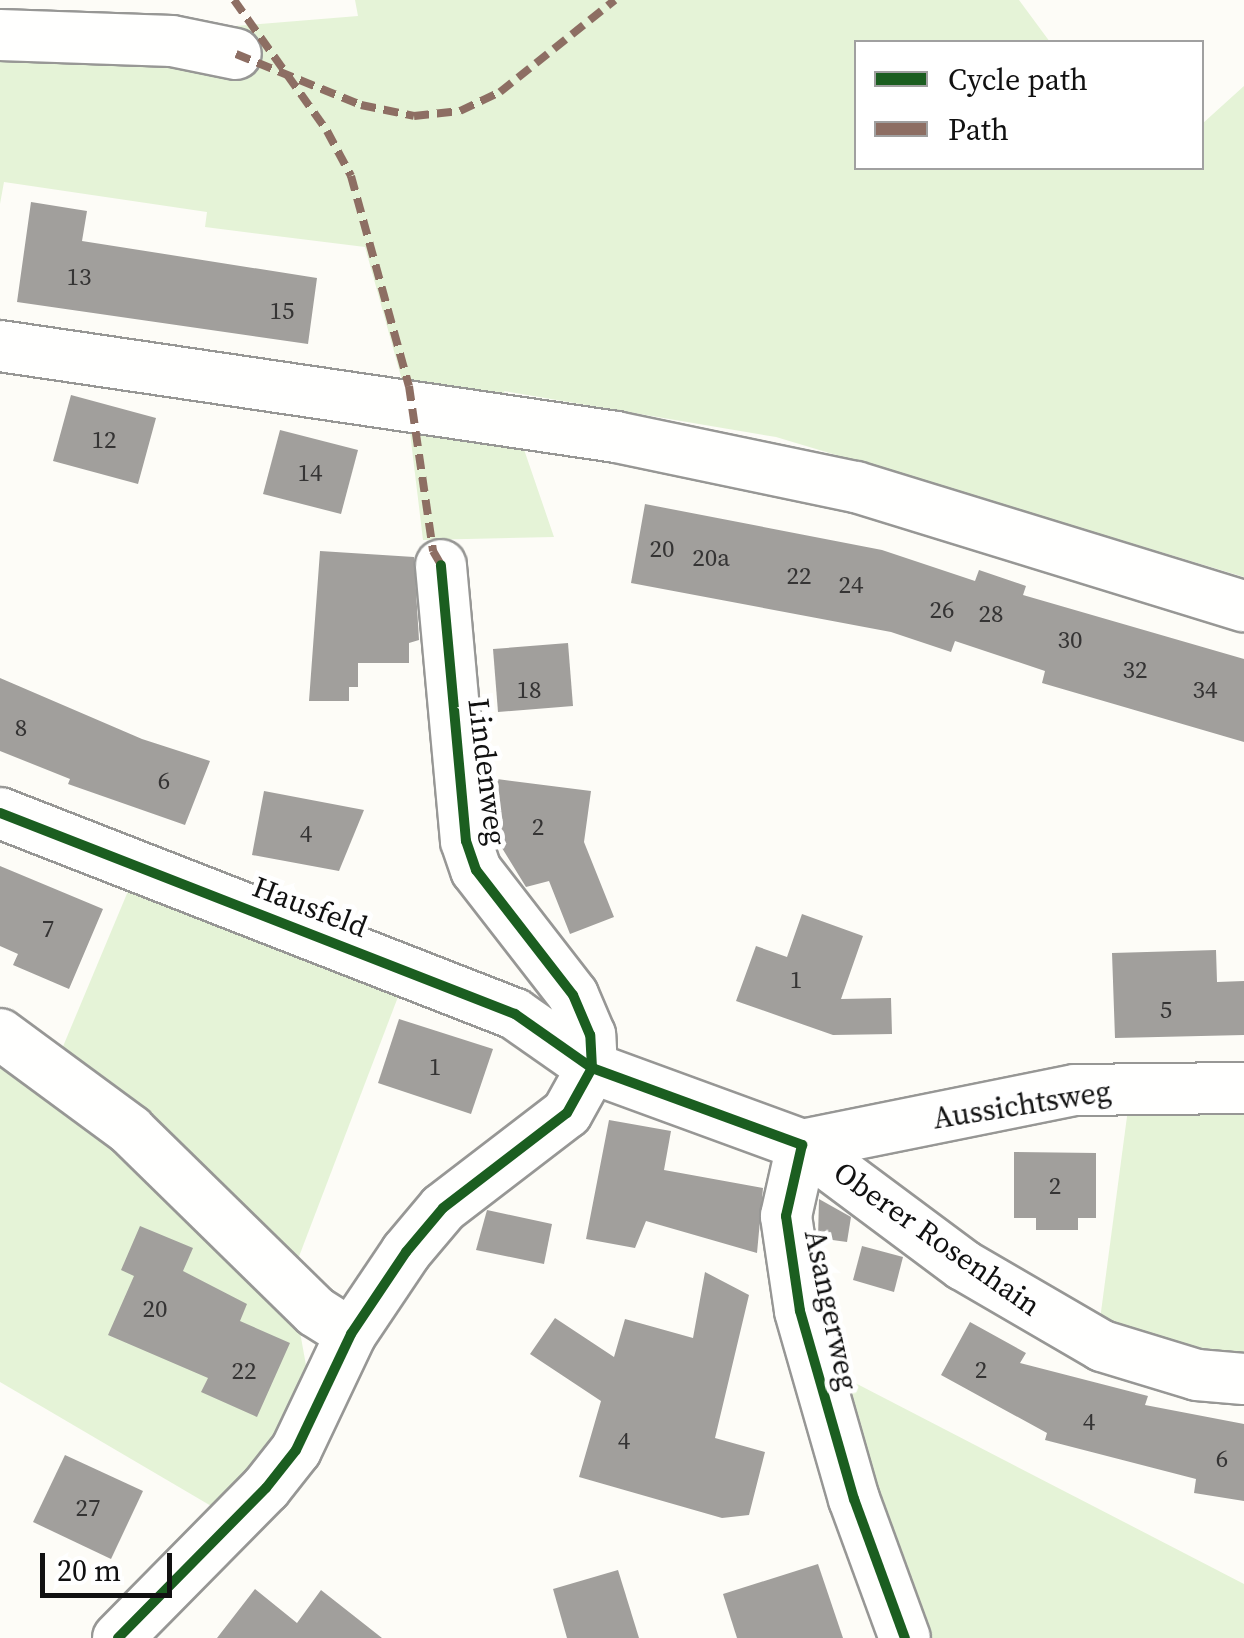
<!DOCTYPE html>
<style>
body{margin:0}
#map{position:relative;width:1244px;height:1638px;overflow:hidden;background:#fdfcf7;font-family:"Source Serif 4",serif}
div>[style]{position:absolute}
.green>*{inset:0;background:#e5f3d7}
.building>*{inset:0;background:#a19f9c}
.roads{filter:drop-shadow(2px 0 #979795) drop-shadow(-2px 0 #979795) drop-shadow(0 2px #979795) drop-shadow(0 -2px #979795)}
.minor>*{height:50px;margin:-25px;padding:0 25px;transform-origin:25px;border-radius:25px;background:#fffffe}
.quiet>*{height:8px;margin-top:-4px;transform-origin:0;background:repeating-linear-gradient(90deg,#8d6e63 0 15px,transparent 0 23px)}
.cycleway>*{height:10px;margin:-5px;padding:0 5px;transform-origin:5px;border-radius:5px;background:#1b5e20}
span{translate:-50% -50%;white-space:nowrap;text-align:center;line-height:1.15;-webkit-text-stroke:10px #fff;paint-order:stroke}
.number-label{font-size:25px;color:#353434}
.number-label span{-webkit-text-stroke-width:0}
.street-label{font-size:30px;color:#111}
.legend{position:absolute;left:854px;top:40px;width:350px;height:130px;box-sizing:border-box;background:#fff;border:2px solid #a0a0a0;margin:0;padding:12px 18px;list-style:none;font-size:30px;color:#111}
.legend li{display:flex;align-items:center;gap:20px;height:50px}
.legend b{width:50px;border:2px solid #a0a0a0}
.scale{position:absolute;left:40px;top:1553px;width:132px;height:45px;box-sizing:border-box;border:5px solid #111;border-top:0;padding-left:12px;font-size:30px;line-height:35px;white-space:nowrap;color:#111;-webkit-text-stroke:8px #fff;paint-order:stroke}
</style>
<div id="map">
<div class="green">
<i style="clip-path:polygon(355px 0,1019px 0,1050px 42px,856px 42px,856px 168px,1202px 168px,1202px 124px,1244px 86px,1244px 577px,776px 437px,504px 391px,554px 537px,423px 540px,405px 391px,365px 247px,205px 227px,207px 212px,4px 182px,0 204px,0 53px,249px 42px,236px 26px,358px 16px)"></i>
<i style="clip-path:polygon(131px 884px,401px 989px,295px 1267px,59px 1056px)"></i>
<i style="clip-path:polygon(0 1056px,91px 1126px,281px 1302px,300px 1332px,307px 1371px,289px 1421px,218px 1510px,0 1382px)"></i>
<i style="clip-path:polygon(1128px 1109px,1244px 1114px,1244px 1367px,1099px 1327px)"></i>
<i style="clip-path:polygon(832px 1371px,1244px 1584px,1244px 1638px,923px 1638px)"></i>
</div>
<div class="building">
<i style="clip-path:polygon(31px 202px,87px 211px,82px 241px,317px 278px,308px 344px,17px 302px)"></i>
<i style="clip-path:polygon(71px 395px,156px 418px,138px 484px,53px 461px)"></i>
<i style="clip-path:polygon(280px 430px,358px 450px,341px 514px,263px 494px)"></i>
<i style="clip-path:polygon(645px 504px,882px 550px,975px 581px,979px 570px,1026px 586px,1023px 595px,1244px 659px,1244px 742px,1042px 683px,1045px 671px,955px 641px,951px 652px,891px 632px,631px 583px)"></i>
<i style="clip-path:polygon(320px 551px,414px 557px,419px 640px,409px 643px,409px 663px,358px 663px,358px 687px,349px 687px,349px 701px,309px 701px)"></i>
<i style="clip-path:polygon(568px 643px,573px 706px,498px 712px,493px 649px)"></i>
<i style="clip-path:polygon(0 678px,142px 739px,210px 761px,185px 825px,68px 784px,70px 779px,0 751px)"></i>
<i style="clip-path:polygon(497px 779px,591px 791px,584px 842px,614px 917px,570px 934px,549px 881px,526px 887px,494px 835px)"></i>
<i style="clip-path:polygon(264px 791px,364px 810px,339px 871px,252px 855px)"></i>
<i style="clip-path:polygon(0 866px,103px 909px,69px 989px,13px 965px,18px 954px,0 946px)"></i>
<i style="clip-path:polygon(802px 914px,863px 936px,841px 999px,891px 998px,892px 1034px,833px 1035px,736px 1001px,756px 946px,787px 957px)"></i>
<i style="clip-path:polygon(1216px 950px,1217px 982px,1244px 981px,1244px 1035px,1115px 1038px,1112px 953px)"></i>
<i style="clip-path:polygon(399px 1019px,493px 1049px,471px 1114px,378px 1083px)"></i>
<i style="clip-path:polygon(609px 1120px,671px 1131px,664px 1170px,763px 1188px,757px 1253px,646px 1221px,635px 1248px,586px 1239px)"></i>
<i style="clip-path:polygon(1014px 1152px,1096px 1153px,1096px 1218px,1078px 1218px,1078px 1230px,1036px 1230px,1036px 1218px,1014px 1218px)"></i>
<i style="clip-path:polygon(819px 1199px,851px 1217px,847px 1242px,818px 1238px)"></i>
<i style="clip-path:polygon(487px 1210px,552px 1224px,544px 1264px,476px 1250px)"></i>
<i style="clip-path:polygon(140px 1226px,193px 1248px,183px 1271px,247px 1304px,240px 1321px,290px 1343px,257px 1417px,201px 1392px,208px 1378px,108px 1335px,134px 1276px,121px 1270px)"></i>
<i style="clip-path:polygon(862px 1246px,903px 1257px,894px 1292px,853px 1280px)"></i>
<i style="clip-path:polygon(705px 1272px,749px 1295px,715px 1438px,765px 1452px,749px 1515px,722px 1518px,579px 1477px,601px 1401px,530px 1354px,555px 1318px,614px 1357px,625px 1319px,693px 1338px)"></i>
<i style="clip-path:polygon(970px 1322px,1026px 1353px,1020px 1363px,1148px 1396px,1145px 1405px,1244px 1424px,1244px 1501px,1194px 1493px,1196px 1479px,1045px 1440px,1047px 1433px,941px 1375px)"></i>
<i style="clip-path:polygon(65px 1455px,143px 1491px,111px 1559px,33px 1522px)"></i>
<i style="clip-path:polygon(818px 1564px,843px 1638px,737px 1638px,723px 1594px)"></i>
<i style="clip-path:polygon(618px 1570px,639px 1638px,567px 1638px,553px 1589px)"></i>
<i style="clip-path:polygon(255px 1589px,297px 1623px,321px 1590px,382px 1638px,217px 1638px)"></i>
</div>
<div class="roads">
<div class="minor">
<i style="left:0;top:35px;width:172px;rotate:2deg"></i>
<i style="left:172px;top:41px;width:65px;rotate:11.5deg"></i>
<i style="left:0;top:346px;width:623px;rotate:8.4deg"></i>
<i style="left:616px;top:437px;width:245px;rotate:11.8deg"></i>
<i style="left:856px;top:487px;width:406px;rotate:17.1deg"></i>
<i style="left:0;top:813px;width:553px;rotate:21.32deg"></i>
<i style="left:515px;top:1014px;width:94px;rotate:35deg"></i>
<i style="left:592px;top:1068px;width:224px;rotate:20.1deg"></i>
<i style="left:802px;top:1145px;width:73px;rotate:102.7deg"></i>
<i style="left:786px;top:1216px;width:96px;rotate:81.6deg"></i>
<i style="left:800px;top:1311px;width:196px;rotate:74deg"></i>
<i style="left:854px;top:1499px;width:148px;rotate:69.9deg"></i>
<i style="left:0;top:1034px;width:162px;rotate:36.4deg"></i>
<i style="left:130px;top:1130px;width:260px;rotate:44.4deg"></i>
<i style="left:316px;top:1312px;width:41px;rotate:32.2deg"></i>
<i style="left:802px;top:1145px;width:201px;rotate:36.7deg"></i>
<i style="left:963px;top:1265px;width:161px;rotate:30.2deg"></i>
<i style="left:1102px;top:1346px;width:99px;rotate:17deg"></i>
<i style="left:1197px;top:1375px;width:47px;rotate:4.9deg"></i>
<i style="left:802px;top:1145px;width:278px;rotate:-11.4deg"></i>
<i style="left:1075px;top:1090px;width:169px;rotate:-0.7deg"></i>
<i style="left:118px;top:1638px;width:211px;rotate:-45.4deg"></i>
<i style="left:266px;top:1488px;width:48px;rotate:-51.7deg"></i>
<i style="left:296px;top:1450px;width:128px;rotate:-64.6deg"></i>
<i style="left:351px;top:1334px;width:99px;rotate:-56.1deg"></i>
<i style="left:406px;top:1252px;width:57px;rotate:-49.9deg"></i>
<i style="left:443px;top:1208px;width:156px;rotate:-37.5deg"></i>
<i style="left:567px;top:1113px;width:51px;rotate:-60.9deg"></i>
<i style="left:592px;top:1068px;width:33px;rotate:-93deg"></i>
<i style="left:590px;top:1035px;width:43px;rotate:-113deg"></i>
<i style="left:573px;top:995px;width:158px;rotate:-127.8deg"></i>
<i style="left:476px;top:870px;width:31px;rotate:-109deg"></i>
<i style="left:466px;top:841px;width:277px;rotate:-95.2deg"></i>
</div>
</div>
<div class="quiet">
<i style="left:234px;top:0;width:161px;rotate:54.6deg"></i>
<i style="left:327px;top:131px;width:51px;rotate:61.9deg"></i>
<i style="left:351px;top:176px;width:218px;rotate:74.6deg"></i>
<i style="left:409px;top:386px;width:167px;rotate:81.7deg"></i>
<i style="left:433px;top:551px;width:16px;rotate:60deg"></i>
<i style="left:236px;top:54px;width:135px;rotate:22.2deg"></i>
<i style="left:361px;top:105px;width:54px;rotate:11.7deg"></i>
<i style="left:414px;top:116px;width:46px;rotate:-6.2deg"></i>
<i style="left:460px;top:111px;width:44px;rotate:-25.4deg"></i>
<i style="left:500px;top:92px;width:147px;rotate:-38.7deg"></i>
</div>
<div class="cycleway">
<i style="left:0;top:813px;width:553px;rotate:21.32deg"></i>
<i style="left:515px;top:1014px;width:94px;rotate:35deg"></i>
<i style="left:592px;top:1068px;width:224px;rotate:20.1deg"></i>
<i style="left:802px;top:1145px;width:73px;rotate:102.7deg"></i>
<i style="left:786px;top:1216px;width:96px;rotate:81.6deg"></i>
<i style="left:800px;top:1311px;width:196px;rotate:74deg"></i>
<i style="left:854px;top:1499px;width:148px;rotate:69.9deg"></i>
<i style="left:118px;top:1638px;width:211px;rotate:-45.4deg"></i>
<i style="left:266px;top:1488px;width:48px;rotate:-51.7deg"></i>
<i style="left:296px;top:1450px;width:128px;rotate:-64.6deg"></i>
<i style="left:351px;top:1334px;width:99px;rotate:-56.1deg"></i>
<i style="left:406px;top:1252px;width:57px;rotate:-49.9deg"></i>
<i style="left:443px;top:1208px;width:156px;rotate:-37.5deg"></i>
<i style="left:567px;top:1113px;width:51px;rotate:-60.9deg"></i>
<i style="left:592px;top:1068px;width:33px;rotate:-93deg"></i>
<i style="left:590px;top:1035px;width:43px;rotate:-113deg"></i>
<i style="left:573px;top:995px;width:158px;rotate:-127.8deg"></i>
<i style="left:476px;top:870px;width:31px;rotate:-109deg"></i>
<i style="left:466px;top:841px;width:277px;rotate:-95.2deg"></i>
</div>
<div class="number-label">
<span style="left:79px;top:276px">13</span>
<span style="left:282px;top:310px">15</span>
<span style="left:104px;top:439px">12</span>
<span style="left:310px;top:472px">14</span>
<span style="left:662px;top:548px">20</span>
<span style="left:711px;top:557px">20a</span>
<span style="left:799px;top:575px">22</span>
<span style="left:851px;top:584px">24</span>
<span style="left:942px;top:609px">26</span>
<span style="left:991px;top:613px">28</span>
<span style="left:1070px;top:639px">30</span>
<span style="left:1135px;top:669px">32</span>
<span style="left:529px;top:689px">18</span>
<span style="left:1205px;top:689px">34</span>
<span style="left:21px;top:727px">8</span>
<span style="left:164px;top:780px">6</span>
<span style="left:538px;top:826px">2</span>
<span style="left:306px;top:833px">4</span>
<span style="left:48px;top:928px">7</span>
<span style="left:796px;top:979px">1</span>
<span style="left:1166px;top:1009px">5</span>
<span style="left:435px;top:1066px">1</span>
<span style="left:1055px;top:1185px">2</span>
<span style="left:155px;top:1308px">20</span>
<span style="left:981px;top:1369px">2</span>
<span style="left:244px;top:1370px">22</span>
<span style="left:1089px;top:1421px">4</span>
<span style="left:624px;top:1440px">4</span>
<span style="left:1222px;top:1458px">6</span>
<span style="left:88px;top:1507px">27</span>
</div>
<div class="street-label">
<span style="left:487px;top:772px;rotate:83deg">Lindenweg</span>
<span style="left:310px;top:907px;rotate:21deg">Hausfeld</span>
<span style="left:1022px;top:1105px;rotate:-9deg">Aussichtsweg</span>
<span style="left:937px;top:1239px;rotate:35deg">Oberer Rosenhain</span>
<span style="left:831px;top:1310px;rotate:78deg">Asangerweg</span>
</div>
<ul class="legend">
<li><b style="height:12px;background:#1b5e20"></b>Cycle path</li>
<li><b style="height:12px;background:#8d6e63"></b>Path</li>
</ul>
<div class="scale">20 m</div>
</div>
